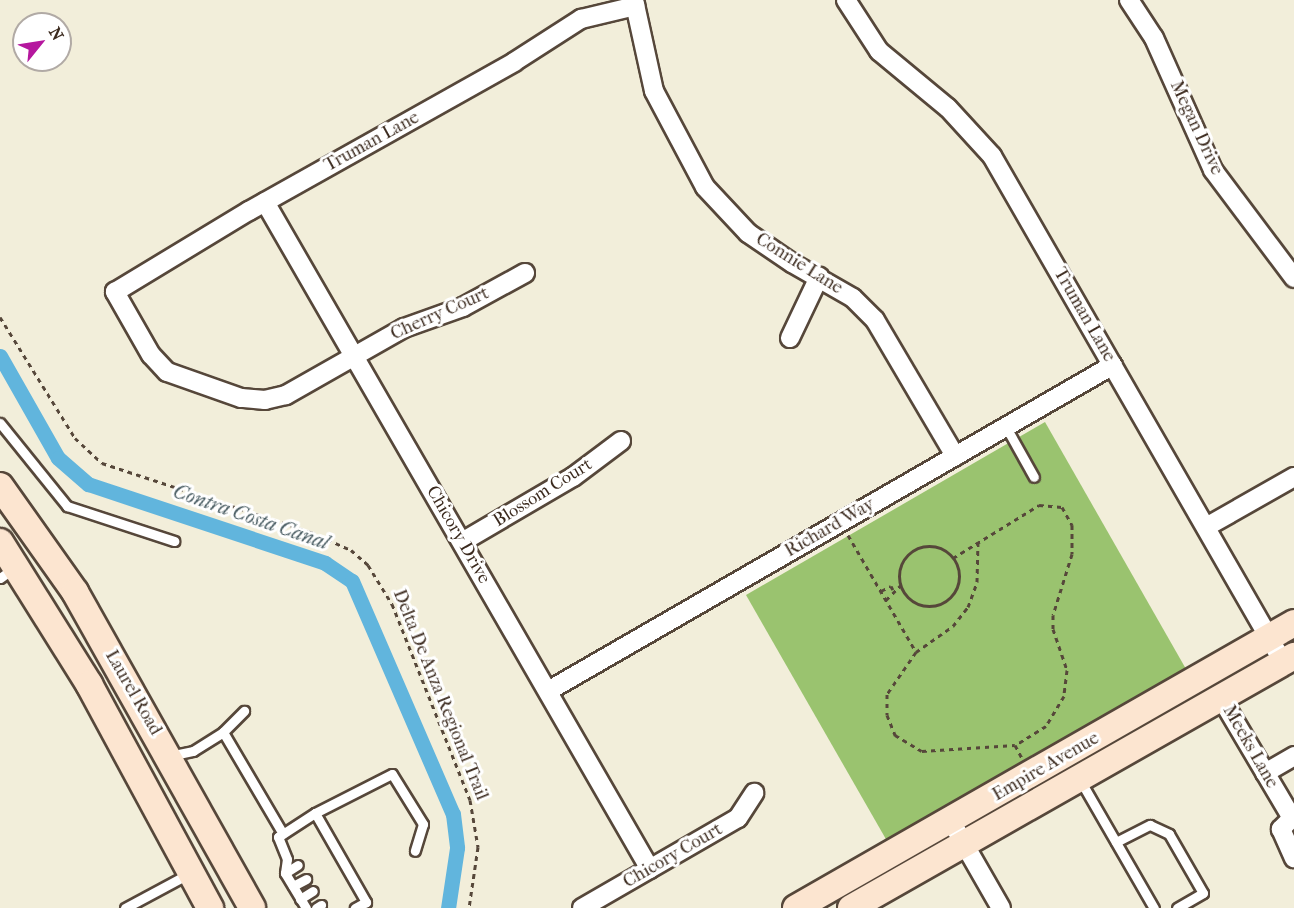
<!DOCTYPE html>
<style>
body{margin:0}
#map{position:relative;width:1294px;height:908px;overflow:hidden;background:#f2eeda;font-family:"IM FELL French Canon",serif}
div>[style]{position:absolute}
.green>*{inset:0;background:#9ac36f}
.canal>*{height:15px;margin:-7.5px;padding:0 7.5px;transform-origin:7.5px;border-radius:7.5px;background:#61b5dd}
.path>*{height:3px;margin-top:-1.5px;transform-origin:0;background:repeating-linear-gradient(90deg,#56473a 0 4.5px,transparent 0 9px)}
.path>.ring{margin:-1.5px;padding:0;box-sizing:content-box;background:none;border:3px solid #56473a;border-radius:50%}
.roads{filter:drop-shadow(2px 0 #56473a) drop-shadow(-2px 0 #56473a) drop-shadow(0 2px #56473a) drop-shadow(0 -2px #56473a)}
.service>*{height:9px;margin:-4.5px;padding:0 4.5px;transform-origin:4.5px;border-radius:4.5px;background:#fff}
.minor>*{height:18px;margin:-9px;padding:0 9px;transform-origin:9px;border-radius:9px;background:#fff}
.secondary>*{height:26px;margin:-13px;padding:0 13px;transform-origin:13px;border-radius:13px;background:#fce5d0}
span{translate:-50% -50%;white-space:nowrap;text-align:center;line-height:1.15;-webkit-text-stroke:6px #fff;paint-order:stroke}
.street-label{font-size:18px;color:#3b2a1e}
.water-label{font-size:20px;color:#485b61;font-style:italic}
.north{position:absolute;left:12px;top:12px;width:60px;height:60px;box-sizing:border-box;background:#fff;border:2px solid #b1aaa5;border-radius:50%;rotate:60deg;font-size:16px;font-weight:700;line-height:24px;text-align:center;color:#3b2a1e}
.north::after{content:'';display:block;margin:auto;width:21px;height:27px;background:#b5179e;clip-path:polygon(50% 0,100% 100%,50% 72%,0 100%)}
</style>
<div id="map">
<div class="green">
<i style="clip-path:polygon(1045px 422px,1186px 669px,887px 841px,746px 595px)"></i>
</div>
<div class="canal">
<i style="left:0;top:356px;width:117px;rotate:60.4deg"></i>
<i style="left:58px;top:458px;width:40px;rotate:41deg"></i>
<i style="left:88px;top:484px;width:250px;rotate:18.4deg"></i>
<i style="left:325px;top:563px;width:32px;rotate:34deg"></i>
<i style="left:352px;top:581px;width:254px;rotate:66.6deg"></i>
<i style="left:453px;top:814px;width:34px;rotate:83deg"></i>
<i style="left:457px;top:848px;width:61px;rotate:98.5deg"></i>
</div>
<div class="path">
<i style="left:0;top:317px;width:142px;rotate:58.2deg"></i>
<i style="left:75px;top:438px;width:37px;rotate:43deg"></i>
<i style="left:102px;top:463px;width:220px;rotate:18.3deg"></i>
<i style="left:311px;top:532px;width:44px;rotate:24.2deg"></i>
<i style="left:351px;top:550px;width:23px;rotate:41deg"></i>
<i style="left:368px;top:565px;width:46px;rotate:58.4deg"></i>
<i style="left:392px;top:604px;width:211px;rotate:68.3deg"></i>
<i style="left:470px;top:800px;width:48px;rotate:80.3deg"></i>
<i style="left:478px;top:847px;width:62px;rotate:98.4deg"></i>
<i style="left:848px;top:535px;width:135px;rotate:59.8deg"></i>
<i style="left:916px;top:652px;width:51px;rotate:124.6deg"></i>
<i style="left:887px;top:694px;width:21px;rotate:90deg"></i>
<i style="left:887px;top:715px;width:22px;rotate:68deg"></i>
<i style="left:895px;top:735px;width:31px;rotate:31deg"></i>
<i style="left:922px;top:751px;width:93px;rotate:-3.7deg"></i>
<i style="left:1015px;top:745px;width:15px;rotate:62deg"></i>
<i class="ring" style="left:899px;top:546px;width:57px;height:57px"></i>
<i style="left:953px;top:558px;width:101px;rotate:-31.6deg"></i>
<i style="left:1039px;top:505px;width:23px;rotate:5deg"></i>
<i style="left:1062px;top:507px;width:21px;rotate:61deg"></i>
<i style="left:1072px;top:525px;width:29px;rotate:90deg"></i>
<i style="left:1072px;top:554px;width:64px;rotate:107.3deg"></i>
<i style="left:1053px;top:615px;width:14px;rotate:90deg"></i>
<i style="left:1053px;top:629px;width:43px;rotate:71.1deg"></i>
<i style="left:1067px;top:670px;width:26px;rotate:97deg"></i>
<i style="left:1064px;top:696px;width:35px;rotate:121deg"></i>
<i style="left:1046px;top:726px;width:36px;rotate:148deg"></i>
<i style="left:881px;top:591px;width:11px;rotate:-27deg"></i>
<i style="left:891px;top:586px;width:4px;rotate:63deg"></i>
<i style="left:886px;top:600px;width:21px;rotate:-45deg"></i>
<i style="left:916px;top:652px;width:45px;rotate:-35.1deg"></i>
<i style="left:953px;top:626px;width:24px;rotate:-52deg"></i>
<i style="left:968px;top:607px;width:27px;rotate:-70deg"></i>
<i style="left:977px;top:582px;width:42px;rotate:-88.6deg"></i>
</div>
<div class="roads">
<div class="service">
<i style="left:0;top:423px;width:107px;rotate:51.1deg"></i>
<i style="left:67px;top:506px;width:113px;rotate:18.1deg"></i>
<i style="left:1006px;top:427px;width:57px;rotate:60.8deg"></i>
<i style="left:0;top:578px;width:19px;rotate:-36deg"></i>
<i style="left:223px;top:732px;width:118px;rotate:59.5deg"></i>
<i style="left:169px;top:756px;width:25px;rotate:-12deg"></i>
<i style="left:193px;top:751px;width:36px;rotate:-32deg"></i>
<i style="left:223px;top:732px;width:30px;rotate:-45deg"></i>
<i style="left:1080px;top:780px;width:148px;rotate:60deg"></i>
<i style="left:315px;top:813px;width:86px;rotate:-26.9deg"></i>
<i style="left:392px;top:774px;width:59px;rotate:58.2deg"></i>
<i style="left:423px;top:824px;width:28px;rotate:107deg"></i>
<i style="left:1116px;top:842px;width:38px;rotate:-27deg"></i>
<i style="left:1150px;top:825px;width:21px;rotate:25deg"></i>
<i style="left:1169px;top:834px;width:68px;rotate:60deg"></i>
<i style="left:1203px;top:893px;width:30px;rotate:150deg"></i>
<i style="left:285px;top:873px;width:15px;rotate:-32deg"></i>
<i style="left:293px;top:886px;width:15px;rotate:-28deg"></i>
<i style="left:300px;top:899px;width:15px;rotate:-32deg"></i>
<i style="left:125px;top:908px;width:74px;rotate:-28.3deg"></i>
<i style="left:306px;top:908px;width:41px;rotate:-121deg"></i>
<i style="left:285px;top:873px;width:14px;rotate:-82deg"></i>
<i style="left:287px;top:859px;width:24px;rotate:-112deg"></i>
<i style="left:278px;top:837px;width:44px;rotate:-33deg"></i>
<i style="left:315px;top:813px;width:103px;rotate:60.2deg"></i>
<i style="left:366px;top:902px;width:13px;rotate:151deg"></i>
<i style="left:316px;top:908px;width:6px;rotate:-31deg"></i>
</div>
<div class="minor">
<i style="left:634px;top:0;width:93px;rotate:77.6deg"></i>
<i style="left:654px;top:91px;width:109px;rotate:62deg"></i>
<i style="left:705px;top:187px;width:63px;rotate:46.9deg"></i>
<i style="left:748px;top:233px;width:53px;rotate:34.3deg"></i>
<i style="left:792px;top:263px;width:70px;rotate:29.8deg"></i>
<i style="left:853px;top:298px;width:31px;rotate:45deg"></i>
<i style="left:875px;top:320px;width:158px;rotate:59.5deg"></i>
<i style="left:846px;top:0;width:61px;rotate:57.1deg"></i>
<i style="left:879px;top:51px;width:89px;rotate:39.6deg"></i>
<i style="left:948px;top:108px;width:65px;rotate:47.5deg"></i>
<i style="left:992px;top:156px;width:584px;rotate:60.1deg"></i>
<i style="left:1129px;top:0;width:45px;rotate:56.7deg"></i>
<i style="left:1154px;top:38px;width:145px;rotate:65.9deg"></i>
<i style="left:1213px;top:170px;width:135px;rotate:53.1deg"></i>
<i style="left:265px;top:202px;width:770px;rotate:60.01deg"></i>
<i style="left:525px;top:273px;width:71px;rotate:151.3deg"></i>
<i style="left:463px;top:307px;width:63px;rotate:160.4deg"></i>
<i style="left:404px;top:328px;width:136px;rotate:150.4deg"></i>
<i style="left:286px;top:395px;width:22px;rotate:167deg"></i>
<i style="left:265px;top:400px;width:24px;rotate:-175deg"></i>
<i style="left:241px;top:398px;width:78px;rotate:-160.6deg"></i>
<i style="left:167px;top:372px;width:23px;rotate:-133deg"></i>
<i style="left:151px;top:355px;width:73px;rotate:-119.7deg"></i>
<i style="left:115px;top:292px;width:157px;rotate:-31.2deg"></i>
<i style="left:249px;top:211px;width:304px;rotate:-29.3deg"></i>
<i style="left:514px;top:62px;width:80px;rotate:-32.7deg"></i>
<i style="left:581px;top:19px;width:56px;rotate:-13.5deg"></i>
<i style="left:790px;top:338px;width:68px;rotate:-64.6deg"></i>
<i style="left:1206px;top:527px;width:101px;rotate:-29.6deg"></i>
<i style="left:462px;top:542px;width:129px;rotate:-30.4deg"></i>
<i style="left:573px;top:477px;width:60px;rotate:-36.9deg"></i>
<i style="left:548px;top:691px;width:652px;rotate:-29.98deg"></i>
<i style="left:1221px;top:698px;width:139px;rotate:59.4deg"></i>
<i style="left:1292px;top:818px;width:16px;rotate:135deg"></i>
<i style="left:1281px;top:829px;width:32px;rotate:66deg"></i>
<i style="left:1265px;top:773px;width:34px;rotate:-30deg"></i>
<i style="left:951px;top:821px;width:100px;rotate:60.1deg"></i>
<i style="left:582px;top:908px;width:180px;rotate:-30deg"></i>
<i style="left:738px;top:818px;width:30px;rotate:-57deg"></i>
</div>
<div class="secondary">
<i style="left:0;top:486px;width:130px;rotate:54.7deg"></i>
<i style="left:75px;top:592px;width:362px;rotate:60.7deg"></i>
<i style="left:0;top:542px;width:168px;rotate:57.9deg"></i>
<i style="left:89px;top:684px;width:255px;rotate:61.6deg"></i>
<i style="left:796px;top:908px;width:574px;rotate:-29.78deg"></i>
<i style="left:851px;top:908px;width:510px;rotate:-29.63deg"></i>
</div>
</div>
<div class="street-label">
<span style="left:1196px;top:128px;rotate:65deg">Megan Drive</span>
<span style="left:372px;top:142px;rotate:-29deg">Truman Lane</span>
<span style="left:799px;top:264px;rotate:32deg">Connie Lane</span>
<span style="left:440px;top:314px;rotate:-24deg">Cherry Court</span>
<span style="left:1084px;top:315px;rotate:60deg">Truman Lane</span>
<span style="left:543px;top:493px;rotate:-32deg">Blossom Court</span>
<span style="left:830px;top:528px;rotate:-30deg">Richard Way</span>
<span style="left:458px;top:535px;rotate:60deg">Chicory Drive</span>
<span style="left:133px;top:693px;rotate:60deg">Laurel Road</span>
<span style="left:440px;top:695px;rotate:68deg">Delta De Anza Regional Trail</span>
<span style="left:1250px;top:747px;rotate:60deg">Meeks Lane</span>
<span style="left:1046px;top:767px;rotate:-30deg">Empire Avenue</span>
<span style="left:673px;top:856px;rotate:-30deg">Chicory Court</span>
</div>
<div class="water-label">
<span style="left:251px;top:517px;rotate:19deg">Contra Costa Canal</span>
</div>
<div class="north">N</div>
</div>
